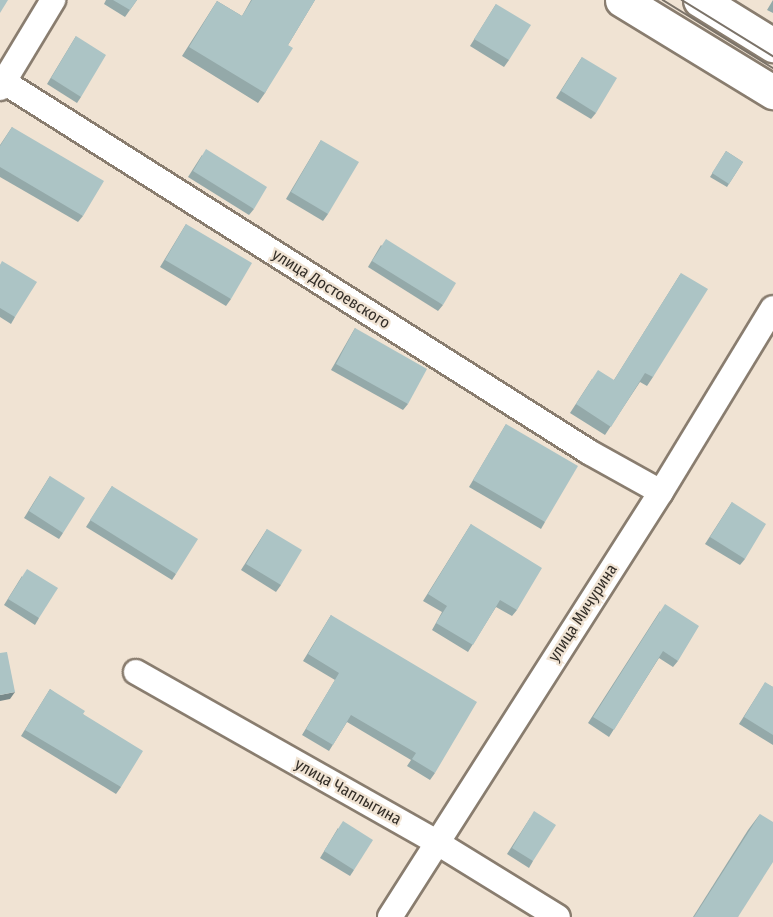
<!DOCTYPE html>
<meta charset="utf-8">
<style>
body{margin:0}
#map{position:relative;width:773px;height:917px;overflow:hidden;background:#f0e3d3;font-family:"Fira Sans Condensed",sans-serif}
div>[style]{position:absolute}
.roads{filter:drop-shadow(2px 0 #897d6f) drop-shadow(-2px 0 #897d6f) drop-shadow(0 2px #897d6f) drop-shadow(0 -2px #897d6f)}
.minor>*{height:24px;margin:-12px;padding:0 12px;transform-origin:12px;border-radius:12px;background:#fff}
.secondary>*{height:33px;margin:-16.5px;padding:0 16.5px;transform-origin:16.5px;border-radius:16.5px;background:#fff}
.tram>*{height:1.5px;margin:-0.75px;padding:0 0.75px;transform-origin:0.75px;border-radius:0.75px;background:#7b7369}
.wall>*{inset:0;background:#94a9a9}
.shaded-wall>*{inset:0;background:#78898a}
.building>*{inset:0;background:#acc4c5}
span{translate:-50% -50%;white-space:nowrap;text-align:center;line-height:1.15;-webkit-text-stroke:4.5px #f0e3d3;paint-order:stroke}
.street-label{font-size:16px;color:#332e28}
</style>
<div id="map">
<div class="roads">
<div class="minor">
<i style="left:4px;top:82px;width:692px;rotate:32.31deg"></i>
<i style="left:589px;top:452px;width:82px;rotate:29.1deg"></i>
<i style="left:0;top:88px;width:103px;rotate:-58.9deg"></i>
<i style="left:136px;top:672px;width:345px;rotate:29.5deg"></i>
<i style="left:436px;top:842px;width:143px;rotate:31.6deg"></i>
<i style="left:390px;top:917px;width:504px;rotate:-57.48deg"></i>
<i style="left:661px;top:492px;width:215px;rotate:-58.7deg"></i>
</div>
<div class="secondary">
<i style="left:622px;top:0;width:177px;rotate:31.4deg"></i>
<i style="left:700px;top:0;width:86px;rotate:31.7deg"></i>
</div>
</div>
<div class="tram">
<i style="left:663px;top:0;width:129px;rotate:31.7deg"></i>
<i style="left:682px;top:0;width:107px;rotate:31.6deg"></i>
</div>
<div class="wall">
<i style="clip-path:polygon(106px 0,137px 0,125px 17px,104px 4px)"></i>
<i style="clip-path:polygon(251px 0,315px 0,288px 45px,265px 93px,258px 103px,182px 56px,217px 1px,242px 16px)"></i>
<i style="clip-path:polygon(773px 0,773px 13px,767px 10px)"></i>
<i style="clip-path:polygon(496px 4px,509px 60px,504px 67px,470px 46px)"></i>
<i style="clip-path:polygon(76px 36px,81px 97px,77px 103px,47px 84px)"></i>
<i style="clip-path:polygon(582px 57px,596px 113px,591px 119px,556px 98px)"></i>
<i style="clip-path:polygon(12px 127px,83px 216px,78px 222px,0 177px,0 145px)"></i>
<i style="clip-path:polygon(321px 140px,328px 214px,323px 221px,286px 199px)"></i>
<i style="clip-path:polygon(726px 151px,743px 162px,727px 187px,710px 177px)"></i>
<i style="clip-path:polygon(202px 155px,254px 209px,249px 215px,188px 177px)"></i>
<i style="clip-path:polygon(186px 224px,231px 299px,226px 306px,160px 267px)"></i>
<i style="clip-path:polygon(381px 245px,443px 305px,438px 311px,368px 267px)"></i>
<i style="clip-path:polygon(0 264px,15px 317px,11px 324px,0 317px)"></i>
<i style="clip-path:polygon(681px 273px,653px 377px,647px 386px,640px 382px,605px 435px,570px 413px,592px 379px,614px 380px)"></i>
<i style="clip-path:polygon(355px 328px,408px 404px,403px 410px,331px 370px)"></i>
<i style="clip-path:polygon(506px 424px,545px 522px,541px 529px,469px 487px)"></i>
<i style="clip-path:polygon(50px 476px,63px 533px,59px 539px,24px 518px)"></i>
<i style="clip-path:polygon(112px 486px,176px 574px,172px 580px,86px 527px)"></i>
<i style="clip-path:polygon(732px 502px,745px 559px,740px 565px,705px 544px)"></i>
<i style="clip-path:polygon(471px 524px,517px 610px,512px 616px,496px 607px,468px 652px,432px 630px,442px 612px,423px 601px)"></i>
<i style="clip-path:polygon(267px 529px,281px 585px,276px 592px,241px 570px)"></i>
<i style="clip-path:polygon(22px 576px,39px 618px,35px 625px,4px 605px)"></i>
<i style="clip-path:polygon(660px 611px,678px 661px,673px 667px,659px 658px,609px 737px,588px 723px)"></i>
<i style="clip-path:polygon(331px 615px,435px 773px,430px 780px,407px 766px,411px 760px,347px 722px,329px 751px,302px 735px,335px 680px,303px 661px)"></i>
<i style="clip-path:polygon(765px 683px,773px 687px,773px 745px,739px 724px)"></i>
<i style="clip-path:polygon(50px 689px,83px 714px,121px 787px,116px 794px,21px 736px)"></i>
<i style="clip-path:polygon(760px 814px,738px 917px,693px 917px,748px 830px)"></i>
<i style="clip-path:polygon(530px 818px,533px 861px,529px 868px,507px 854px)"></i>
<i style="clip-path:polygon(338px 828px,354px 870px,350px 876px,320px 858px)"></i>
</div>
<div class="shaded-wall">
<i style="clip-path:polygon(15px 692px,10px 699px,0 701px,0 695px)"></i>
</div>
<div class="building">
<i style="clip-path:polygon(0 0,8px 0,0 13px)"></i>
<i style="clip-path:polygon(113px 0,137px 0,130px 10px)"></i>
<i style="clip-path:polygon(252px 0,315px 0,288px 45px,293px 48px,265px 93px,189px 47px,217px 1px,242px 16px)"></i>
<i style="clip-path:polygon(496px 4px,531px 25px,509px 60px,474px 39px)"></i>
<i style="clip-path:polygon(76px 36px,106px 55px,81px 97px,51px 78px)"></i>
<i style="clip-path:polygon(582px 57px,617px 78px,596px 113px,561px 91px)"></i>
<i style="clip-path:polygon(12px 127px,104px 181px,83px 216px,0 167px,0 146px)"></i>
<i style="clip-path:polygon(321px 140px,359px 162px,328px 214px,291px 192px)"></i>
<i style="clip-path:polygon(206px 149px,267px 187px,254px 209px,193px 171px)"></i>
<i style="clip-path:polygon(726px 151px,743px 162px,729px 184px,712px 173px)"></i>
<i style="clip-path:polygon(186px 224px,252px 263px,231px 299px,165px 260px)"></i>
<i style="clip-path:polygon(386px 239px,456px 283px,443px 305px,372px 261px)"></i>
<i style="clip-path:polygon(2px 261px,37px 282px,15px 317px,0 308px,0 265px)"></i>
<i style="clip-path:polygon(681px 273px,708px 289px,653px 377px,645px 373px,611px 427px,576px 404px,598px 370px,614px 380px)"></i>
<i style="clip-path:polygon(355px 328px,427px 369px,408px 404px,336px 364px)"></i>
<i style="clip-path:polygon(506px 424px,578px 466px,545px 522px,473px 480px)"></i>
<i style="clip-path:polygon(50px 476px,85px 498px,63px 533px,29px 511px)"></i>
<i style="clip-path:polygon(112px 486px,198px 539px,176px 574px,90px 520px)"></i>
<i style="clip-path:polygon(732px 502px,766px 524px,745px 559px,710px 537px)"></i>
<i style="clip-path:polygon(471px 524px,542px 568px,517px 610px,500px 600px,473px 645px,436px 623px,447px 606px,428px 594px)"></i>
<i style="clip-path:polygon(267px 529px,302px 550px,281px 585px,246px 564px)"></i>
<i style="clip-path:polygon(27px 569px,58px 588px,39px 618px,8px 599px)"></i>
<i style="clip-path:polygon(665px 604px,699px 626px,678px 661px,663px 651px,614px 730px,593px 717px)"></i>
<i style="clip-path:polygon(331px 615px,477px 702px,435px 773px,412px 759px,416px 753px,351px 715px,333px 745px,306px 729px,339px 673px,308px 654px)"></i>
<i style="clip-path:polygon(7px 652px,15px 692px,0 695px,0 653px)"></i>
<i style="clip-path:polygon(765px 682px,773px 687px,773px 735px,744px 717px)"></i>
<i style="clip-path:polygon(50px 689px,85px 711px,83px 714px,143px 751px,121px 787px,25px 730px)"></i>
<i style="clip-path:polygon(534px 811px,556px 825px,533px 861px,512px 848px)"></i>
<i style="clip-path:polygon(760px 814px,773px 822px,773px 862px,738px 917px,694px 917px)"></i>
<i style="clip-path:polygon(343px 821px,373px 840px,354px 870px,324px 851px)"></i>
</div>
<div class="street-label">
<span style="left:331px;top:289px;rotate:32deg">улица Достоевского</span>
<span style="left:583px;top:613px;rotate:-57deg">улица Мичурина</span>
<span style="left:348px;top:792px;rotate:29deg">улица Чаплыгина</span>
</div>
</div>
